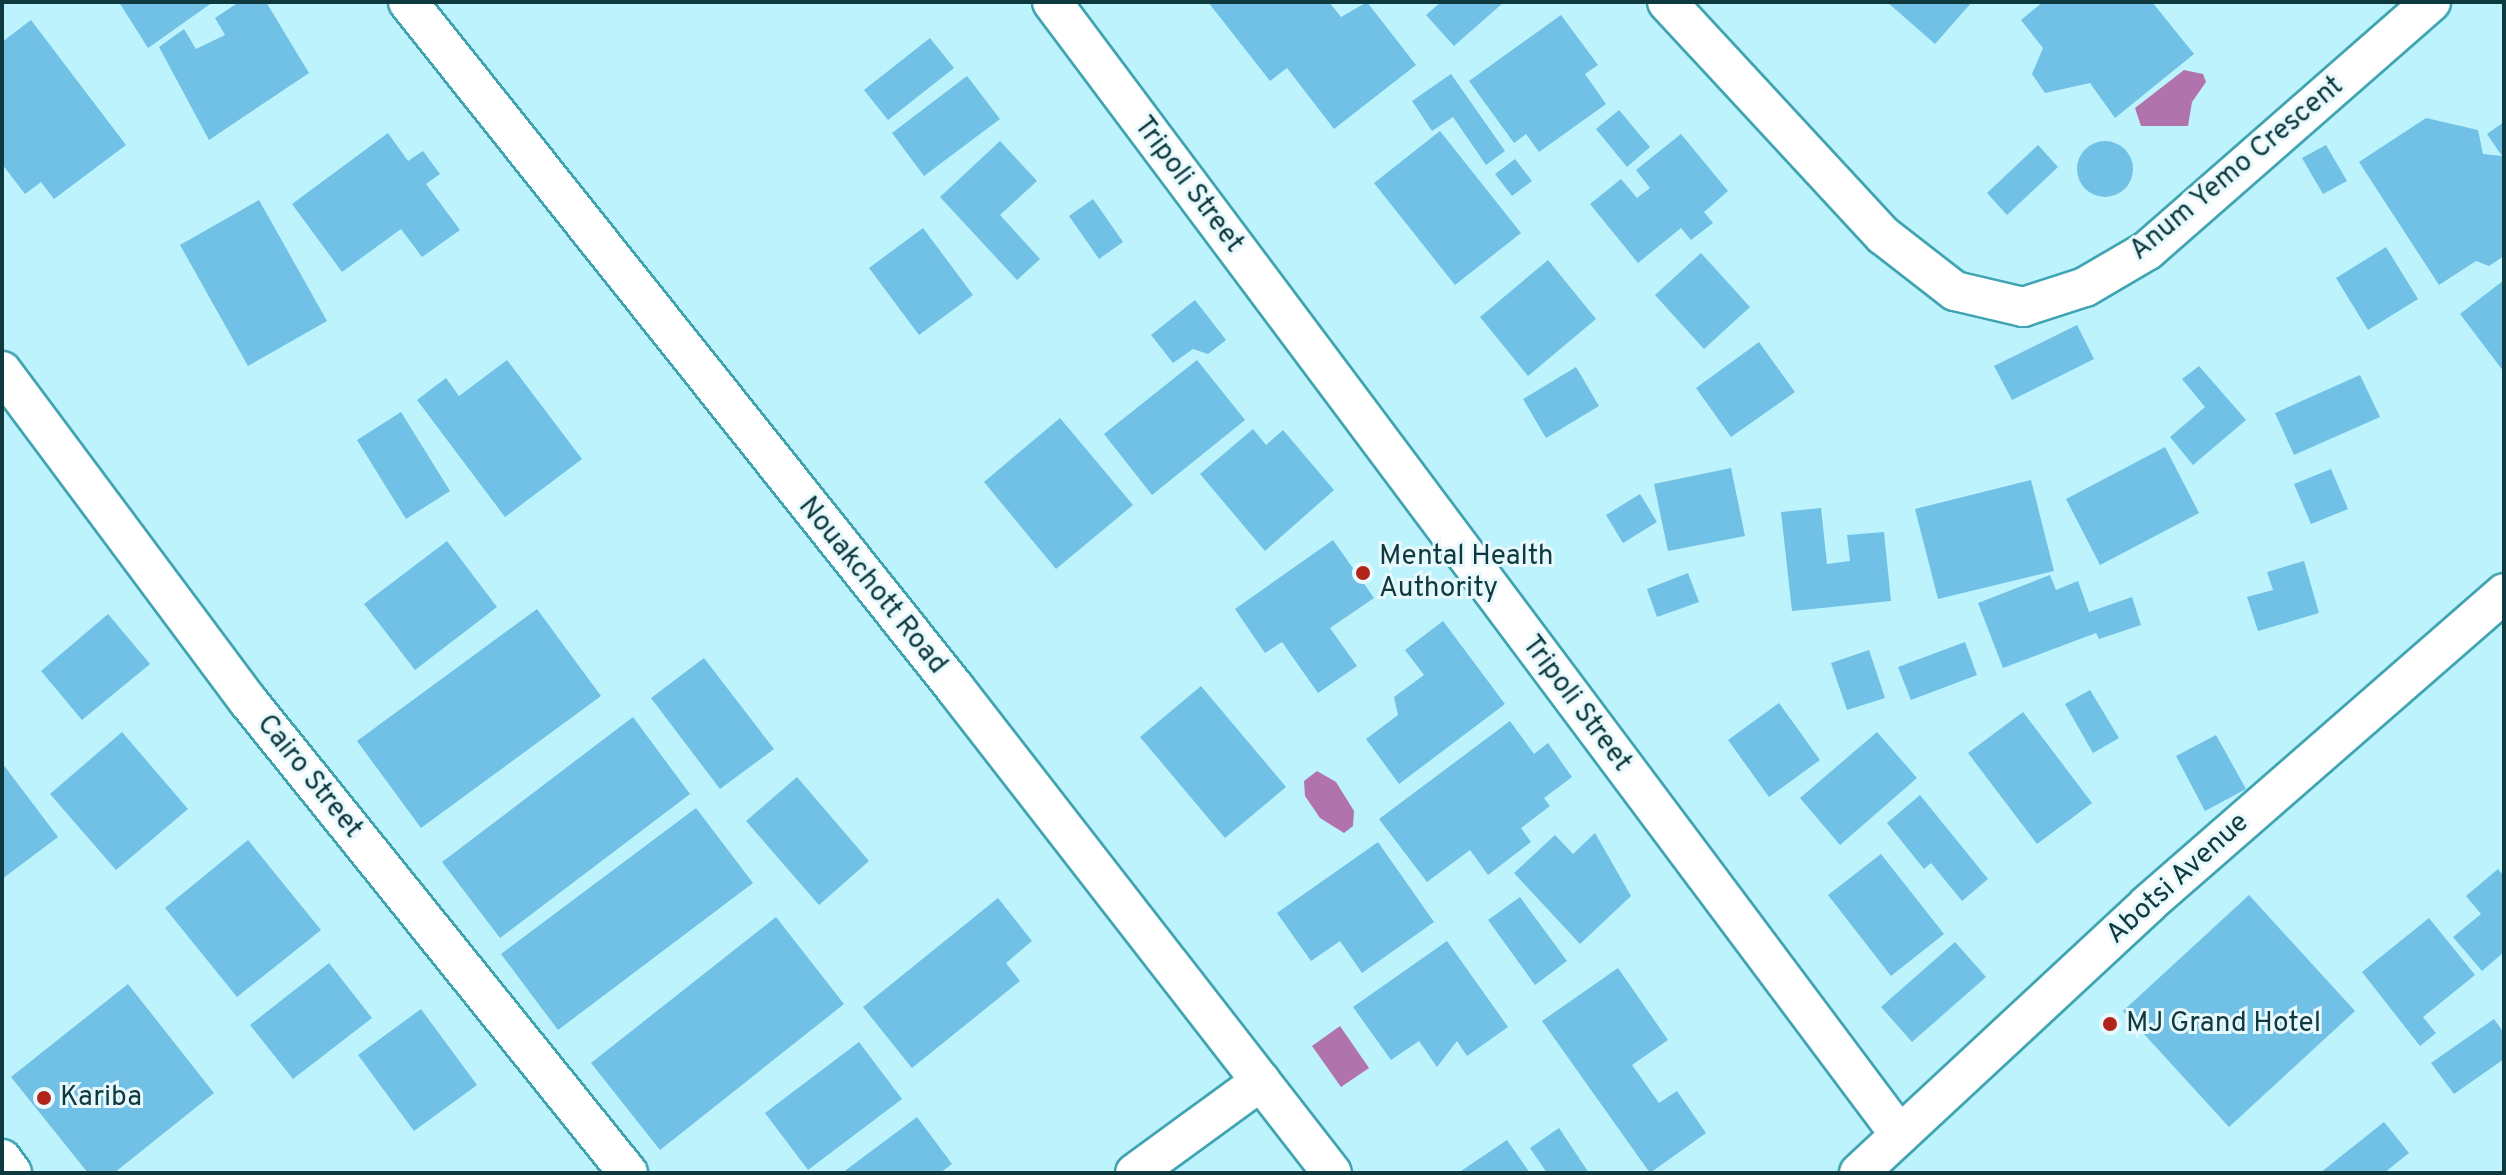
<!DOCTYPE html>
<style>
body{margin:0}
#map{position:relative;width:2506px;height:1175px;overflow:hidden;background:#bdf3fd;font-family:Overpass,sans-serif}
div>[style]{position:absolute}
.water>*{inset:0;background:#b173ac}
.building>*{inset:0;background:#71c0e5}
.round{border-radius:50%}
.roads{filter:drop-shadow(2px 0 #40a4b3) drop-shadow(-2px 0 #40a4b3) drop-shadow(0 2px #40a4b3) drop-shadow(0 -2px #40a4b3)}
.street>*{height:38px;margin:-19px;padding:0 19px;transform-origin:19px;border-radius:19px;background:#fff}
.dots>*{width:22px;height:22px;translate:-50% -50%;box-sizing:border-box;border:4px solid #e8f9fd;border-radius:50%}
span{translate:-50% -50%;white-space:nowrap;text-align:center;line-height:1.15;-webkit-text-stroke:6px #e8f9fd;paint-order:stroke}
.street-label{font-size:28px;color:#0e393f}
.poi-label{font-size:28px;color:#0e393f}
.left{translate:0 -50%;text-align:left}
.frame{position:absolute;inset:0;border:4px solid #0e393f;pointer-events:none}
</style>
<div id="map">
<div class="water">
<i style="clip-path:polygon(2184px 70px,2203px 74px,2206px 82px,2192px 102px,2188px 126px,2141px 126px,2135px 108px)"></i>
<i style="clip-path:polygon(1317px 771px,1336px 782px,1354px 811px,1353px 826px,1344px 833px,1320px 818px,1305px 796px,1304px 781px)"></i>
<i style="clip-path:polygon(1340px 1026px,1369px 1068px,1341px 1087px,1312px 1046px)"></i>
</div>
<div class="building">
<i style="clip-path:polygon(119px 2px,213px 2px,148px 48px)"></i>
<i style="clip-path:polygon(239px 2px,266px 2px,309px 73px,209px 140px,159px 47px,184px 29px,196px 49px,225px 35px,215px 18px)"></i>
<i style="clip-path:polygon(1208px 2px,1329px 2px,1341px 17px,1367px 2px,1416px 65px,1334px 129px,1287px 68px,1270px 81px)"></i>
<i style="clip-path:polygon(1441px 2px,1504px 2px,1454px 46px,1426px 15px)"></i>
<i style="clip-path:polygon(1887px 2px,1972px 2px,1935px 44px)"></i>
<i style="clip-path:polygon(2043px 2px,2152px 2px,2194px 54px,2115px 118px,2090px 83px,2045px 93px,2032px 74px,2043px 48px,2021px 20px)"></i>
<i style="clip-path:polygon(1561px 15px,1598px 65px,1585px 74px,1606px 104px,1539px 152px,1526px 134px,1514px 143px,1469px 81px)"></i>
<i style="clip-path:polygon(31px 20px,126px 145px,54px 199px,41px 182px,25px 194px,2px 164px,2px 42px)"></i>
<i style="clip-path:polygon(930px 38px,954px 68px,888px 120px,864px 90px)"></i>
<i style="clip-path:polygon(1451px 74px,1505px 151px,1486px 165px,1453px 117px,1432px 131px,1412px 101px)"></i>
<i style="clip-path:polygon(967px 76px,1000px 119px,924px 176px,892px 133px)"></i>
<i style="clip-path:polygon(1619px 110px,1650px 147px,1627px 167px,1596px 129px)"></i>
<i style="clip-path:polygon(2426px 118px,2478px 130px,2483px 154px,2502px 156px,2487px 134px,2504px 122px,2504px 256px,2489px 266px,2476px 261px,2439px 285px,2359px 162px)"></i>
<i style="clip-path:polygon(1440px 131px,1521px 233px,1455px 285px,1374px 183px)"></i>
<i style="clip-path:polygon(388px 133px,408px 161px,423px 151px,440px 174px,426px 184px,460px 230px,422px 257px,401px 229px,342px 272px,292px 204px)"></i>
<i style="clip-path:polygon(1681px 134px,1728px 191px,1704px 212px,1713px 223px,1691px 240px,1681px 228px,1638px 263px,1590px 204px,1621px 179px,1637px 198px,1650px 188px,1636px 170px)"></i>
<i style="clip-path:polygon(1000px 141px,1037px 181px,1000px 215px,1040px 259px,1017px 280px,940px 197px)"></i>
<i class="round" style="left:2077px;top:141px;width:56px;height:56px"></i>
<i style="clip-path:polygon(2038px 145px,2058px 167px,2007px 215px,1987px 193px)"></i>
<i style="clip-path:polygon(2326px 145px,2347px 181px,2323px 194px,2302px 158px)"></i>
<i style="clip-path:polygon(1515px 159px,1532px 181px,1512px 196px,1495px 174px)"></i>
<i style="clip-path:polygon(1093px 199px,1123px 242px,1099px 259px,1069px 216px)"></i>
<i style="clip-path:polygon(259px 200px,327px 321px,248px 366px,180px 245px)"></i>
<i style="clip-path:polygon(923px 228px,973px 295px,919px 335px,869px 268px)"></i>
<i style="clip-path:polygon(2386px 247px,2418px 299px,2368px 330px,2336px 278px)"></i>
<i style="clip-path:polygon(1701px 253px,1750px 307px,1704px 349px,1655px 295px)"></i>
<i style="clip-path:polygon(1548px 260px,1596px 319px,1528px 376px,1480px 317px)"></i>
<i style="clip-path:polygon(2504px 280px,2504px 372px,2460px 314px)"></i>
<i style="clip-path:polygon(1195px 300px,1226px 340px,1208px 354px,1193px 349px,1173px 363px,1151px 335px)"></i>
<i style="clip-path:polygon(2077px 325px,2094px 359px,2012px 400px,1994px 366px)"></i>
<i style="clip-path:polygon(1759px 342px,1795px 392px,1731px 437px,1696px 388px)"></i>
<i style="clip-path:polygon(507px 360px,582px 459px,505px 517px,417px 400px,446px 378px,459px 396px)"></i>
<i style="clip-path:polygon(1197px 360px,1245px 420px,1152px 495px,1104px 434px)"></i>
<i style="clip-path:polygon(2199px 366px,2246px 420px,2193px 465px,2170px 437px,2205px 407px,2182px 379px)"></i>
<i style="clip-path:polygon(1576px 367px,1599px 406px,1546px 438px,1523px 399px)"></i>
<i style="clip-path:polygon(2360px 375px,2380px 417px,2294px 455px,2275px 413px)"></i>
<i style="clip-path:polygon(401px 412px,450px 491px,406px 519px,357px 440px)"></i>
<i style="clip-path:polygon(1060px 418px,1133px 505px,1056px 569px,984px 482px)"></i>
<i style="clip-path:polygon(1253px 429px,1266px 445px,1283px 430px,1334px 490px,1265px 551px,1200px 474px)"></i>
<i style="clip-path:polygon(2165px 447px,2199px 513px,2100px 565px,2066px 499px)"></i>
<i style="clip-path:polygon(1731px 468px,1745px 536px,1668px 551px,1654px 484px)"></i>
<i style="clip-path:polygon(2331px 469px,2348px 509px,2311px 524px,2294px 484px)"></i>
<i style="clip-path:polygon(2031px 480px,2054px 571px,1938px 599px,1915px 509px)"></i>
<i style="clip-path:polygon(1640px 494px,1657px 522px,1623px 543px,1606px 515px)"></i>
<i style="clip-path:polygon(1821px 508px,1827px 564px,1850px 561px,1847px 535px,1884px 532px,1891px 601px,1792px 611px,1781px 512px)"></i>
<i style="clip-path:polygon(1333px 540px,1374px 598px,1330px 628px,1357px 666px,1318px 693px,1282px 642px,1265px 653px,1235px 609px)"></i>
<i style="clip-path:polygon(447px 541px,497px 607px,415px 670px,364px 604px)"></i>
<i style="clip-path:polygon(2304px 561px,2319px 613px,2258px 631px,2247px 597px,2273px 590px,2267px 572px)"></i>
<i style="clip-path:polygon(1688px 573px,1699px 602px,1657px 617px,1647px 589px)"></i>
<i style="clip-path:polygon(2050px 575px,2056px 590px,2078px 581px,2089px 612px,2132px 597px,2141px 625px,2099px 639px,2096px 633px,2003px 668px,1978px 603px)"></i>
<i style="clip-path:polygon(537px 609px,601px 696px,421px 828px,357px 741px)"></i>
<i style="clip-path:polygon(108px 614px,150px 664px,82px 720px,41px 671px)"></i>
<i style="clip-path:polygon(1443px 621px,1505px 704px,1399px 784px,1366px 739px,1398px 715px,1394px 697px,1424px 675px,1405px 650px)"></i>
<i style="clip-path:polygon(1965px 642px,1977px 675px,1911px 700px,1898px 667px)"></i>
<i style="clip-path:polygon(1869px 650px,1885px 698px,1847px 710px,1831px 663px)"></i>
<i style="clip-path:polygon(704px 658px,774px 749px,720px 789px,651px 698px)"></i>
<i style="clip-path:polygon(1201px 686px,1286px 787px,1225px 838px,1140px 737px)"></i>
<i style="clip-path:polygon(2090px 690px,2119px 738px,2093px 753px,2065px 704px)"></i>
<i style="clip-path:polygon(1779px 703px,1820px 760px,1769px 797px,1728px 740px)"></i>
<i style="clip-path:polygon(2023px 712px,2092px 803px,2037px 844px,1968px 753px)"></i>
<i style="clip-path:polygon(633px 717px,690px 794px,500px 938px,442px 862px)"></i>
<i style="clip-path:polygon(1510px 721px,1534px 754px,1548px 743px,1572px 777px,1544px 798px,1550px 806px,1521px 828px,1531px 842px,1488px 875px,1470px 850px,1427px 882px,1379px 819px)"></i>
<i style="clip-path:polygon(122px 732px,188px 809px,116px 870px,50px 794px)"></i>
<i style="clip-path:polygon(1877px 732px,1917px 778px,1840px 845px,1800px 798px)"></i>
<i style="clip-path:polygon(2216px 735px,2246px 789px,2205px 811px,2176px 756px)"></i>
<i style="clip-path:polygon(2px 763px,58px 837px,2px 879px)"></i>
<i style="clip-path:polygon(797px 777px,869px 861px,819px 905px,746px 821px)"></i>
<i style="clip-path:polygon(1920px 795px,1988px 879px,1962px 901px,1931px 863px,1924px 869px,1887px 823px)"></i>
<i style="clip-path:polygon(696px 808px,753px 883px,558px 1030px,501px 954px)"></i>
<i style="clip-path:polygon(1595px 833px,1631px 896px,1580px 944px,1514px 873px,1555px 835px,1573px 854px)"></i>
<i style="clip-path:polygon(248px 840px,321px 930px,237px 997px,165px 908px)"></i>
<i style="clip-path:polygon(1378px 842px,1434px 922px,1362px 973px,1340px 941px,1311px 961px,1277px 913px)"></i>
<i style="clip-path:polygon(1881px 854px,1944px 934px,1891px 976px,1828px 895px)"></i>
<i style="clip-path:polygon(2498px 869px,2504px 876px,2504px 952px,2482px 971px,2453px 937px,2481px 914px,2466px 896px)"></i>
<i style="clip-path:polygon(2249px 895px,2355px 1011px,2229px 1127px,2123px 1011px)"></i>
<i style="clip-path:polygon(1520px 897px,1567px 961px,1535px 985px,1488px 920px)"></i>
<i style="clip-path:polygon(998px 898px,1032px 941px,1006px 963px,1020px 981px,912px 1068px,863px 1007px)"></i>
<i style="clip-path:polygon(776px 917px,844px 1004px,660px 1150px,591px 1063px)"></i>
<i style="clip-path:polygon(2429px 918px,2475px 975px,2423px 1017px,2436px 1033px,2420px 1046px,2362px 972px)"></i>
<i style="clip-path:polygon(1447px 941px,1508px 1027px,1467px 1056px,1457px 1041px,1437px 1067px,1419px 1041px,1391px 1060px,1353px 1007px)"></i>
<i style="clip-path:polygon(1955px 942px,1986px 977px,1912px 1042px,1881px 1007px)"></i>
<i style="clip-path:polygon(329px 963px,372px 1018px,293px 1079px,250px 1025px)"></i>
<i style="clip-path:polygon(1618px 968px,1668px 1040px,1632px 1065px,1659px 1103px,1677px 1091px,1706px 1133px,1650px 1173px,1542px 1021px)"></i>
<i style="clip-path:polygon(128px 984px,214px 1093px,114px 1173px,88px 1173px,11px 1077px)"></i>
<i style="clip-path:polygon(421px 1009px,477px 1085px,414px 1131px,358px 1055px)"></i>
<i style="clip-path:polygon(2494px 1019px,2504px 1033px,2504px 1059px,2454px 1094px,2431px 1063px)"></i>
<i style="clip-path:polygon(859px 1042px,902px 1099px,808px 1170px,765px 1113px)"></i>
<i style="clip-path:polygon(917px 1117px,952px 1164px,940px 1173px,842px 1173px)"></i>
<i style="clip-path:polygon(2384px 1122px,2409px 1153px,2384px 1173px,2320px 1173px)"></i>
<i style="clip-path:polygon(1559px 1128px,1589px 1173px,1547px 1173px,1530px 1148px)"></i>
<i style="clip-path:polygon(1507px 1140px,1530px 1173px,1458px 1173px)"></i>
</div>
<div class="roads">
<div class="street">
<i style="left:408px;top:2px;width:877px;rotate:51.43deg"></i>
<i style="left:955px;top:688px;width:614px;rotate:52.14deg"></i>
<i style="left:1052px;top:2px;width:1415px;rotate:53.19deg"></i>
<i style="left:1667px;top:2px;width:319px;rotate:47.2deg"></i>
<i style="left:1884px;top:236px;width:90px;rotate:37.8deg"></i>
<i style="left:1955px;top:291px;width:70px;rotate:13.2deg"></i>
<i style="left:2023px;top:307px;width:65px;rotate:-17.9deg"></i>
<i style="left:2085px;top:287px;width:73px;rotate:-30.4deg"></i>
<i style="left:2148px;top:250px;width:376px;rotate:-41.2deg"></i>
<i style="left:2px;top:371px;width:412px;rotate:53.3deg"></i>
<i style="left:248px;top:701px;width:606px;rotate:51.16deg"></i>
<i style="left:2px;top:1159px;width:17px;rotate:54deg"></i>
<i style="left:1135px;top:1173px;width:156px;rotate:-36.1deg"></i>
<i style="left:1859px;top:1173px;width:395px;rotate:-42.9deg"></i>
<i style="left:2148px;top:904px;width:473px;rotate:-41.1deg"></i>
</div>
</div>
<div class="dots">
<i style="left:1363px;top:573px;background:#b32418"></i>
<i style="left:2110px;top:1024px;background:#b32418"></i>
<i style="left:44px;top:1098px;background:#b32418"></i>
</div>
<div class="street-label">
<span style="left:2237px;top:169px;rotate:-40deg">Anum Yemo Crescent</span>
<span style="left:1188px;top:185px;rotate:53deg">Tripoli Street</span>
<span style="left:872px;top:586px;rotate:51deg">Nouakchott Road</span>
<span style="left:1576px;top:704px;rotate:53deg">Tripoli Street</span>
<span style="left:309px;top:777px;rotate:51deg">Cairo Street</span>
<span style="left:2178px;top:879px;rotate:-42deg">Abotsi Avenue</span>
</div>
<div class="poi-label">
<span class="left" style="left:1379px;top:573px">Mental Health<br>Authority</span>
<span class="left" style="left:2126px;top:1024px">MJ Grand Hotel</span>
<span class="left" style="left:60px;top:1098px">Kariba</span>
</div>
<div class="frame"></div>
</div>
